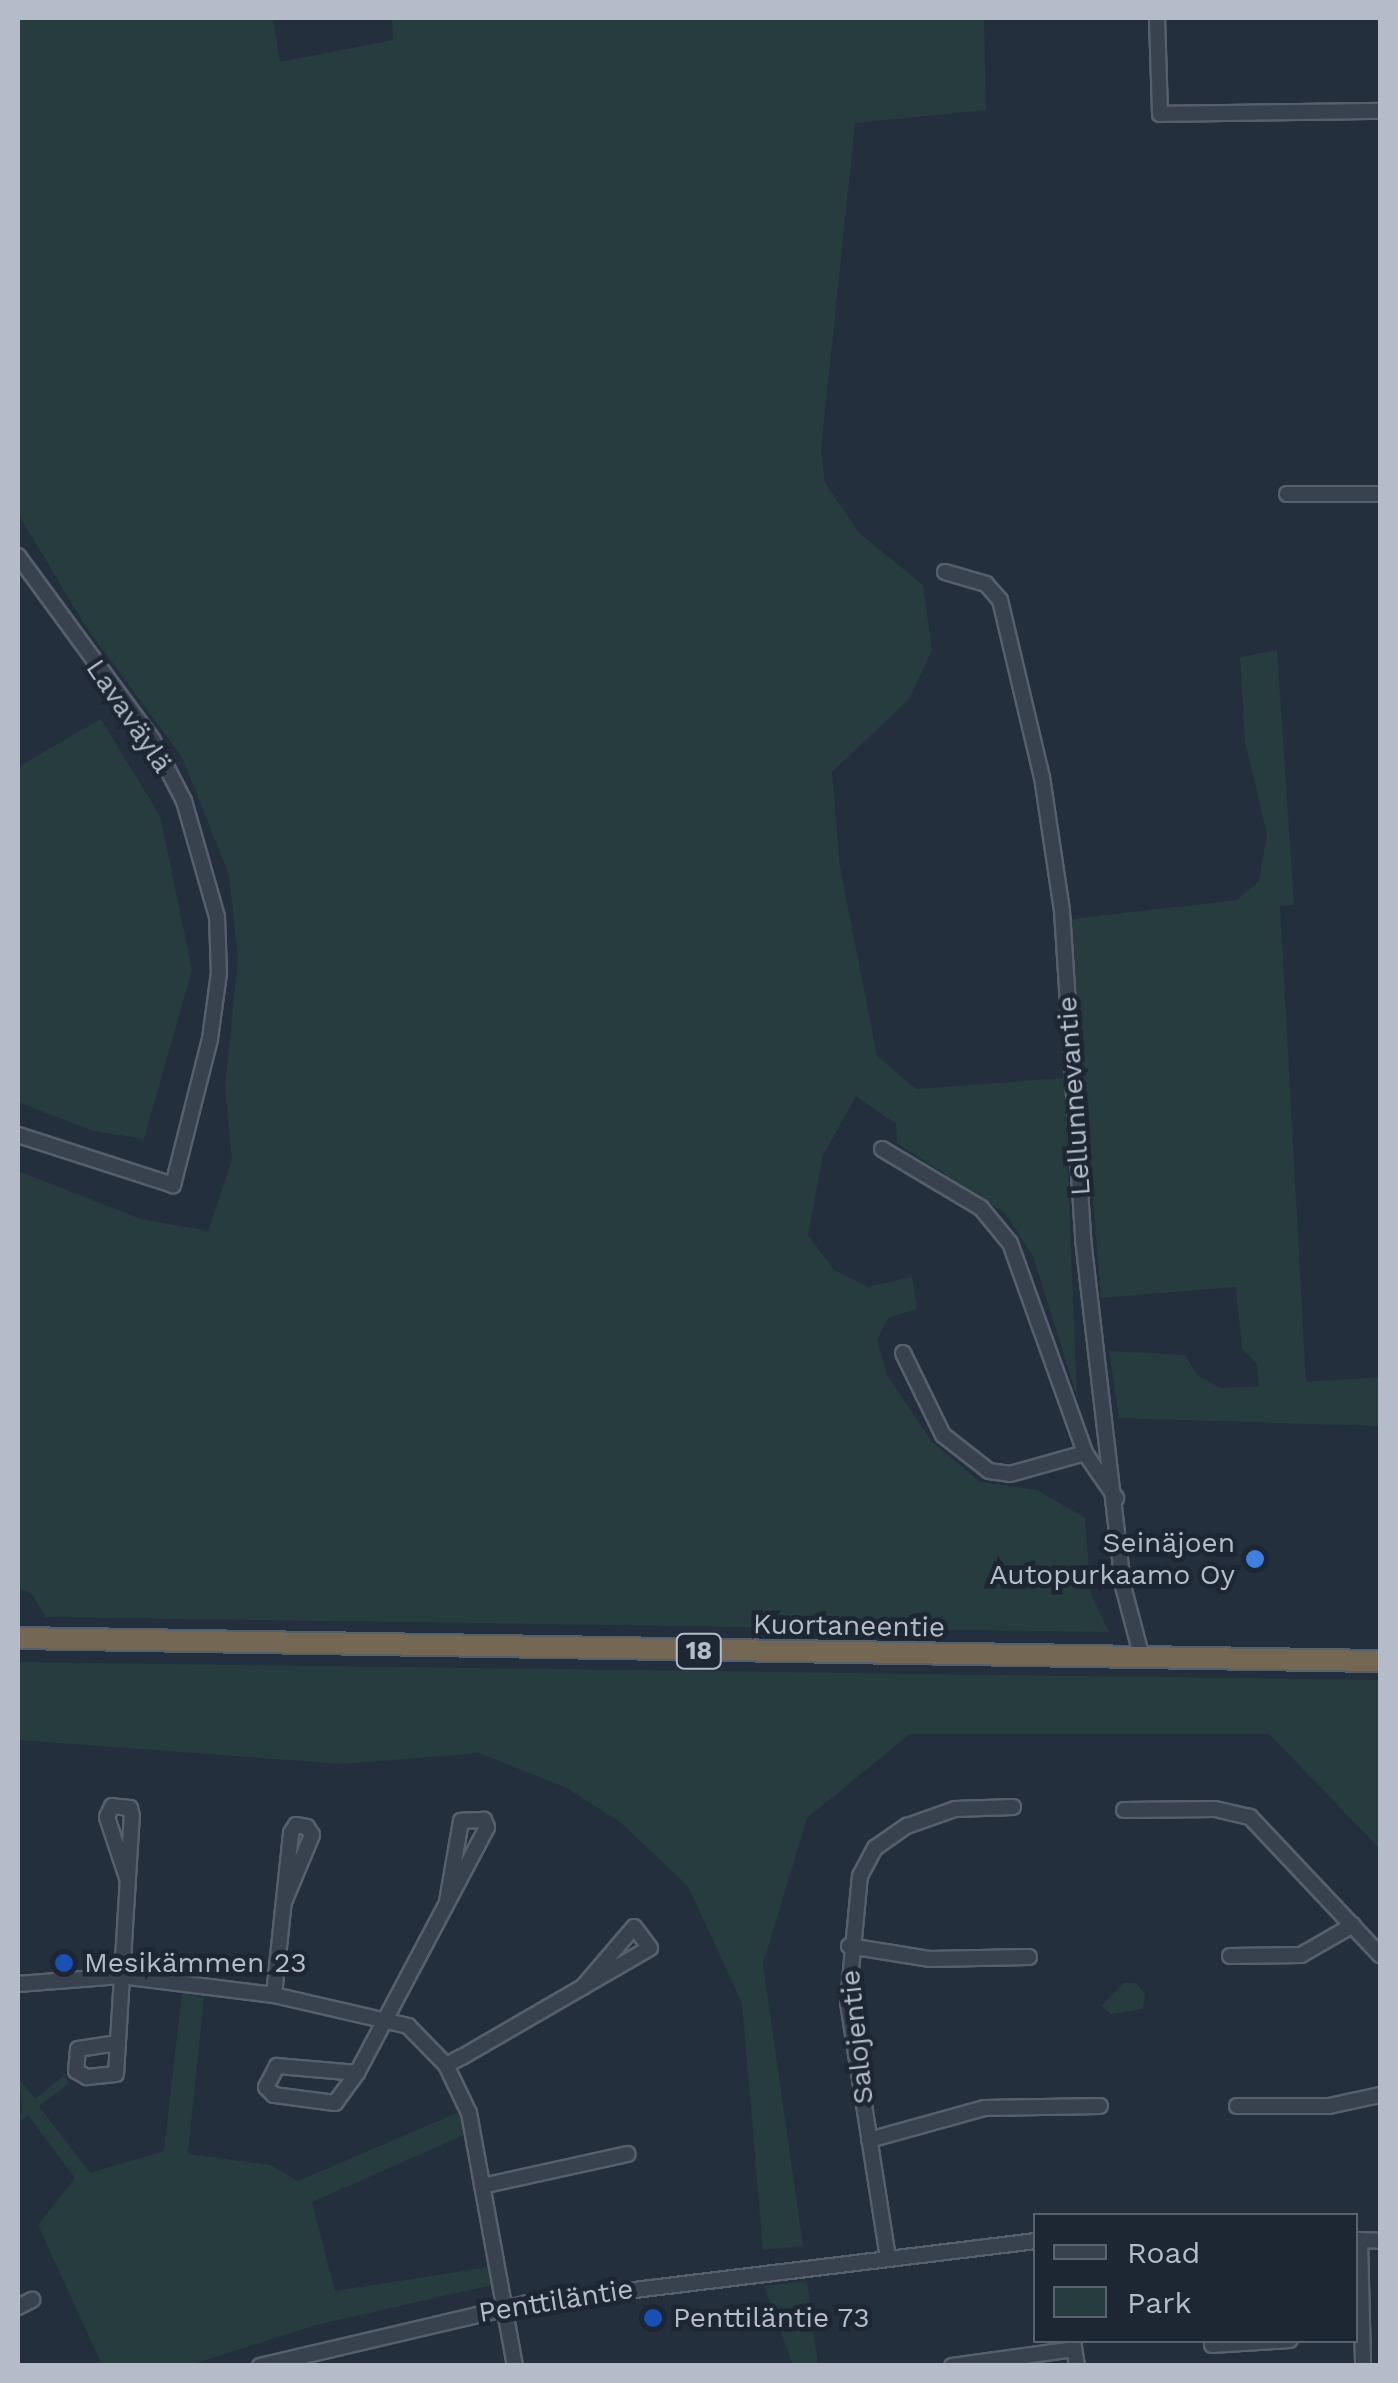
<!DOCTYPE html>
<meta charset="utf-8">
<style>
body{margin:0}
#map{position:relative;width:1398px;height:2383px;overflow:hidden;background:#242f3e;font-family:"Work Sans",sans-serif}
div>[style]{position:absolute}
.green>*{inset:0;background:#263c3f}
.roads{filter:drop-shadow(2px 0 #565f6c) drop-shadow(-2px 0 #565f6c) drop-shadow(0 2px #565f6c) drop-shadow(0 -2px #565f6c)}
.minor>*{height:14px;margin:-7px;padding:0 7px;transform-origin:7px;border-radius:7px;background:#38414e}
.highway>*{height:20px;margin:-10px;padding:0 10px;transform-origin:10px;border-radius:10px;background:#746855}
.dots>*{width:28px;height:28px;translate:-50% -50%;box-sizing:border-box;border:5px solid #1d2633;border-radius:50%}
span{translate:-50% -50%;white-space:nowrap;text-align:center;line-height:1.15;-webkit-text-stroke:9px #1d2633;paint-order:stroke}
.shield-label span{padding:2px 8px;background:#1d2633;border:2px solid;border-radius:8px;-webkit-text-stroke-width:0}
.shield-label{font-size:25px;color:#b4bcc9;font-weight:700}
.street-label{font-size:28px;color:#b4bcc9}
.poi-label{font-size:28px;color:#b4bcc9}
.right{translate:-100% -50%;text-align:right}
.left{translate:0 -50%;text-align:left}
.frame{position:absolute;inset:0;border:20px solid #b4bcc9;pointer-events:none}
.legend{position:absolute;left:1033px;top:2213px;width:325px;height:130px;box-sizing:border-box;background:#1d2633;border:2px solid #59626f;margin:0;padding:12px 18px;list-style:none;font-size:30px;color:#b4bcc9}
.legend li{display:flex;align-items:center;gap:20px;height:50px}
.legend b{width:50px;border:2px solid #59626f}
</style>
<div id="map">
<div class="green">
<i style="clip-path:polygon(18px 18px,273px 18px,280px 62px,393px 40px,392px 18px,984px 18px,986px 110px,855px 123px,821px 450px,825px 483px,859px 533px,923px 585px,932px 650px,909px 699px,832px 772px,840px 867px,877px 1056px,916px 1089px,1064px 1078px,1077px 1397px,1033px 1256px,1005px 1213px,897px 1143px,896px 1124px,856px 1096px,823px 1155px,808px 1235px,834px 1270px,868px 1287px,912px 1277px,917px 1309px,888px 1318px,877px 1340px,888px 1377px,932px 1442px,980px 1482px,1037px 1490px,1085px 1518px,1091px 1595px,1109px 1632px,46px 1617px,31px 1593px,18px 1588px,18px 1171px,141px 1219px,208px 1231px,232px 1160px,225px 1087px,238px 958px,229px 875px,182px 757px,84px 624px,18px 513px)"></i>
<i style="clip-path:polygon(1277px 650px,1294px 905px,1280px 906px,1306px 1382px,1380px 1377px,1380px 1426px,1119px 1418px,1109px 1351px,1185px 1355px,1198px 1376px,1221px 1388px,1259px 1386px,1257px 1364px,1242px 1349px,1236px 1287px,1101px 1298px,1071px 919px,1237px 900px,1259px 881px,1267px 834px,1245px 741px,1240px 657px)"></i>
<i style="clip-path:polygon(101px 719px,160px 816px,192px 970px,144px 1139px,93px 1131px,18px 1102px,18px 767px)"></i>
<i style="clip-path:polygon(18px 1662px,1380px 1680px,1380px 1849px,1269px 1734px,910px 1734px,807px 1818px,763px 1964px,803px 2246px,763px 2250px,742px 2003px,688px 1886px,621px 1823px,567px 1788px,479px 1753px,343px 1764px,18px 1740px)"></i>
<i style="clip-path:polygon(1124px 1983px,1136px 1983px,1145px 1995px,1143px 2009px,1111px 2014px,1101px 2006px)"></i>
<i style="clip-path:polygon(182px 1993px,204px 1997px,188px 2154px,270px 2165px,298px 2181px,459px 2112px,464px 2135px,312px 2202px,335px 2291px,489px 2267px,492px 2285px,316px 2325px,190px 2365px,102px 2365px,38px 2225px,75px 2178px,28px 2115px,18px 2123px,23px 2108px,18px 2078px,35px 2099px,66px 2074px,68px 2084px,39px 2106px,90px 2173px,164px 2151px)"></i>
<i style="clip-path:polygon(807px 2281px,818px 2365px,793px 2365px,764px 2286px)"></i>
</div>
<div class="roads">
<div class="minor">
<i style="left:1157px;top:18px;width:96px;rotate:88.2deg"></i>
<i style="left:1160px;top:114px;width:220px;rotate:-0.8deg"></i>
<i style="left:1287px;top:494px;width:93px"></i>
<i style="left:18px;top:556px;width:227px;rotate:53.8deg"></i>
<i style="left:152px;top:739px;width:70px;rotate:62.7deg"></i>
<i style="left:184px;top:801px;width:121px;rotate:74.1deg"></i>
<i style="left:217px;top:917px;width:56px;rotate:88deg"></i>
<i style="left:219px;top:973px;width:67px;rotate:97.8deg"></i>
<i style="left:210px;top:1039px;width:151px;rotate:104.2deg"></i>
<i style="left:173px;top:1185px;width:163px;rotate:-162.1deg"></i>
<i style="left:945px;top:572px;width:43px;rotate:16.3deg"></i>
<i style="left:986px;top:584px;width:21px;rotate:49deg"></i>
<i style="left:1000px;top:600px;width:182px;rotate:76.7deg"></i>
<i style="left:1042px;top:777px;width:135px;rotate:81.5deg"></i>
<i style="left:1062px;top:911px;width:329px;rotate:86.3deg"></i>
<i style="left:1083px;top:1239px;width:349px;rotate:83.4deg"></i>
<i style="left:1123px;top:1586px;width:74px;rotate:75.2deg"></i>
<i style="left:882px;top:1149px;width:115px;rotate:30.8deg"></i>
<i style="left:981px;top:1208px;width:45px;rotate:50.4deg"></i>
<i style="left:1010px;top:1243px;width:223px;rotate:70.3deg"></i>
<i style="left:1085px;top:1453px;width:55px;rotate:55.4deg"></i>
<i style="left:903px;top:1353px;width:91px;rotate:64deg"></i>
<i style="left:943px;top:1435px;width:58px;rotate:38deg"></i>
<i style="left:989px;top:1471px;width:21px;rotate:8deg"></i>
<i style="left:1010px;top:1474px;width:78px;rotate:-15.6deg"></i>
<i style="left:1124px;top:1810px;width:91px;rotate:-0.6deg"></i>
<i style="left:1215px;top:1809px;width:36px;rotate:13deg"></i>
<i style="left:1250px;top:1817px;width:190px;rotate:46.7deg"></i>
<i style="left:849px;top:1946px;width:81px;rotate:9.2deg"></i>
<i style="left:929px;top:1959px;width:100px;rotate:-1.1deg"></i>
<i style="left:1230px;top:1956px;width:71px;rotate:-0.8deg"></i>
<i style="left:1301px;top:1955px;width:60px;rotate:-30deg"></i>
<i style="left:18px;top:1984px;width:103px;rotate:-4.4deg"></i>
<i style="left:121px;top:1976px;width:154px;rotate:7.1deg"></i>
<i style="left:274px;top:1995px;width:138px;rotate:13deg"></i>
<i style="left:408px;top:2026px;width:54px;rotate:45.7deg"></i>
<i style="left:446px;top:2065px;width:53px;rotate:64.4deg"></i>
<i style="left:469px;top:2113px;width:257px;rotate:79.7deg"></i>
<i style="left:274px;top:1995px;width:163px;rotate:-84deg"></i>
<i style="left:291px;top:1833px;width:9px;rotate:-58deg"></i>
<i style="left:296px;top:1825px;width:11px;rotate:10deg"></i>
<i style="left:307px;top:1827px;width:9px;rotate:58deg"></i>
<i style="left:312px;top:1835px;width:70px;rotate:112.6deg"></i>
<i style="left:118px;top:2043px;width:40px;rotate:171.5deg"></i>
<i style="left:78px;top:2049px;width:22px;rotate:95deg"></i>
<i style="left:76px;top:2071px;width:13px;rotate:29deg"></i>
<i style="left:87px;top:2077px;width:29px;rotate:-6deg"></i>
<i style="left:116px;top:2074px;width:258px;rotate:-86.5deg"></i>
<i style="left:132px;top:1816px;width:8px;rotate:-104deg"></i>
<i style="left:130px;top:1808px;width:18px;rotate:-174deg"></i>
<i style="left:112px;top:1806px;width:12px;rotate:114deg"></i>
<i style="left:107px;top:1817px;width:64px;rotate:71.8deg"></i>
<i style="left:446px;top:2065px;width:18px;rotate:-27deg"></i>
<i style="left:462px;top:2057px;width:217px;rotate:-30.1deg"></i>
<i style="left:650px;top:1948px;width:26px;rotate:-127deg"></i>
<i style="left:634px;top:1927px;width:79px;rotate:130.4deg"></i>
<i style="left:357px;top:2073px;width:37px;rotate:126deg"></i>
<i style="left:335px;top:2103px;width:62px;rotate:-172.5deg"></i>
<i style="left:274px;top:2095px;width:11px;rotate:-135deg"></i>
<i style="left:266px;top:2087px;width:24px;rotate:-62deg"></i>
<i style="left:277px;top:2066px;width:80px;rotate:5deg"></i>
<i style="left:357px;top:2073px;width:278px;rotate:-62.1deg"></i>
<i style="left:487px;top:1827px;width:8px;rotate:-113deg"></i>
<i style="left:484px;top:1820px;width:23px;rotate:178deg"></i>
<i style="left:461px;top:1821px;width:82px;rotate:99.8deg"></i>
<i style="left:1237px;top:2106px;width:92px"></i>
<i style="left:1329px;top:2106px;width:52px;rotate:-12.2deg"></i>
<i style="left:869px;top:2140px;width:119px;rotate:-15.5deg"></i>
<i style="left:984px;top:2108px;width:116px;rotate:-1deg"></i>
<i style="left:482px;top:2186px;width:149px;rotate:-12.4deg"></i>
<i style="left:1356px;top:2240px;width:24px;rotate:2deg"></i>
<i style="left:1360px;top:2240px;width:126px;rotate:88.6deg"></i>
<i style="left:888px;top:2258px;width:259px;rotate:-98.9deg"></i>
<i style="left:848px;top:2002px;width:127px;rotate:-84.6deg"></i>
<i style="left:860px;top:1876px;width:32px;rotate:-62deg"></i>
<i style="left:875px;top:1848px;width:39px;rotate:-35deg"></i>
<i style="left:907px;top:1826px;width:51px;rotate:-19.5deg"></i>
<i style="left:955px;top:1809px;width:58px;rotate:-2deg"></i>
<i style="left:18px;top:2307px;width:16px;rotate:-27deg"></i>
<i style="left:1073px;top:2341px;width:25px;rotate:81deg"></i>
<i style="left:1212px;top:2345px;width:78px;rotate:-3.7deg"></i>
<i style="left:260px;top:2366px;width:275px;rotate:-13.2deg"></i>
<i style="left:528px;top:2303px;width:512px;rotate:-6.96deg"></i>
<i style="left:952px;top:2366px;width:123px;rotate:-7.9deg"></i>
</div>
<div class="highway">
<i style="left:18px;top:1638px;width:1362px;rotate:0.97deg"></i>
</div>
</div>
<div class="dots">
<i style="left:1255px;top:1559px;background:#3f7fe0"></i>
<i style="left:64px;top:1963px;background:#1a4fb4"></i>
<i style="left:653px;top:2318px;background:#1a4fb4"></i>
</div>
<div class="shield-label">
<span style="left:699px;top:1651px">18</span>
</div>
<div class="street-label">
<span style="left:129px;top:716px;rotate:56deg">Lavaväylä</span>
<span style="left:1074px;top:1096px;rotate:-94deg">Lellunnevantie</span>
<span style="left:849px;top:1626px;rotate:1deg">Kuortaneentie</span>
<span style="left:857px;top:2037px;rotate:-96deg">Salojentie</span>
<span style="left:556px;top:2301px;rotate:-9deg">Penttiläntie</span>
</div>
<div class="poi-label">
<span class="right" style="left:1235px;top:1559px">Seinäjoen<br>Autopurkaamo Oy</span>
<span class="left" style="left:84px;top:1963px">Mesikämmen 23</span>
<span class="left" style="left:673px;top:2318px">Penttiläntie 73</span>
</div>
<div class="frame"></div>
<ul class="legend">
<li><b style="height:12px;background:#38414e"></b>Road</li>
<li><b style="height:28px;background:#263c3f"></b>Park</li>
</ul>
</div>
